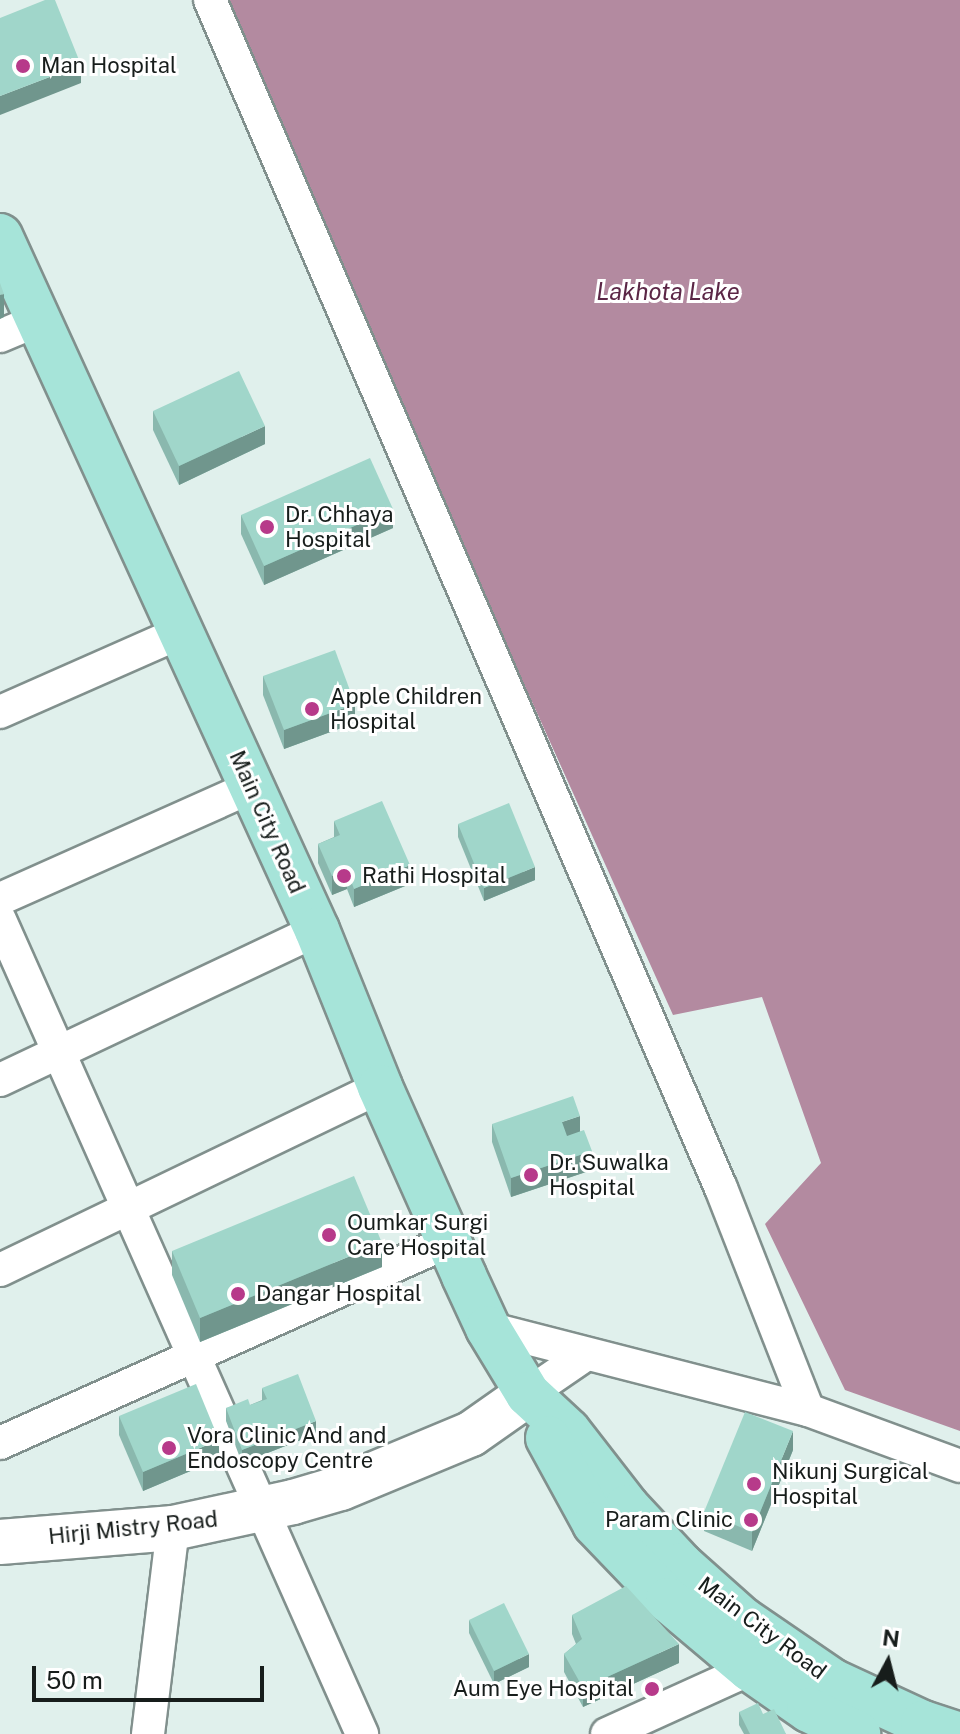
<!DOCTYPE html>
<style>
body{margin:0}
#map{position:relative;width:960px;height:1734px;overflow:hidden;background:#e0f0ec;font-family:"Public Sans",sans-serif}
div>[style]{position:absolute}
.water>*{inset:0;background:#b38aa0}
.roads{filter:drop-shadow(2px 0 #81908d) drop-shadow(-2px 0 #81908d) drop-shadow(0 2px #81908d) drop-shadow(0 -2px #81908d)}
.minor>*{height:32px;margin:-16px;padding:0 16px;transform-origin:16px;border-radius:16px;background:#fff}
.secondary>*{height:44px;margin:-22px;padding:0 22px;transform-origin:22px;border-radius:22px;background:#fff}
.primary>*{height:44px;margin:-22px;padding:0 22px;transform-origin:22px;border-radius:22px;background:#a6e4d9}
.wall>*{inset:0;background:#8ab8ae}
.shaded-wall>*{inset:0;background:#70968d}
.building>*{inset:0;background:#a0d6ca}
.dots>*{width:22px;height:22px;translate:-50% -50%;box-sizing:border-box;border:4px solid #fff;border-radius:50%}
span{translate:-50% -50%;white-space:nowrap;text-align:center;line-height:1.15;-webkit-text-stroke:6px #fff;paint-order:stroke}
.poi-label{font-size:22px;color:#171d1b}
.left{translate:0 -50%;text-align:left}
.right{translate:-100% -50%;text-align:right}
.street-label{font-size:22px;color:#171d1b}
.water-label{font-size:24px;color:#5b2646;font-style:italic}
.north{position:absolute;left:848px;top:1622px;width:80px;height:80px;-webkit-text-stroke:6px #fff;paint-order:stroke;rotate:7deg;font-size:22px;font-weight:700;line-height:32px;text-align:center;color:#171d1b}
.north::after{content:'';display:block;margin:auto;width:28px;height:36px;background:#171d1b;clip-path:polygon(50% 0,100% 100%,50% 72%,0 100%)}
.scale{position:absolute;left:32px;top:1666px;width:232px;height:36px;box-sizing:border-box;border:4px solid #171d1b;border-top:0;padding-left:10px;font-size:24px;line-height:28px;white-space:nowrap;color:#171d1b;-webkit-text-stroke:6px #fff;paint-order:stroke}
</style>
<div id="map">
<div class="water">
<i style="clip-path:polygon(216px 0,960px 0,960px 1431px,845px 1390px,765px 1224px,821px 1163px,762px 997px,673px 1015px)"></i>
</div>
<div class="roads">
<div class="minor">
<i style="left:210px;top:0;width:1293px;rotate:66.73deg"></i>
<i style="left:721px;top:1188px;width:238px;rotate:68.6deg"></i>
<i style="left:0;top:336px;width:41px;rotate:-22.8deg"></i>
<i style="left:0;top:712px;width:198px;rotate:-23.8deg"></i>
<i style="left:0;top:899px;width:276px;rotate:-24deg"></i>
<i style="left:0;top:920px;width:891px;rotate:66.02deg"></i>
<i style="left:0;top:1080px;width:351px;rotate:-25.3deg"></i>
<i style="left:0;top:1270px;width:422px;rotate:-25.7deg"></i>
<i style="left:488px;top:1328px;width:330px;rotate:14.4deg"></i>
<i style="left:808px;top:1410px;width:162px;rotate:20.2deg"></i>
<i style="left:528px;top:1394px;width:69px;rotate:-34.4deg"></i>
<i style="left:0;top:1443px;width:492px;rotate:-24.2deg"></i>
<i style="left:148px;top:1734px;width:208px;rotate:-83.1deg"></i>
<i style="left:607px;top:1734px;width:157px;rotate:-24.4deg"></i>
</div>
<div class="secondary">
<i style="left:0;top:1542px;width:174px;rotate:-4.6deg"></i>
<i style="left:173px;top:1528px;width:123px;rotate:-12.2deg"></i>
<i style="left:293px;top:1502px;width:50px;rotate:-16.3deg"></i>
<i style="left:341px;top:1488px;width:141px;rotate:-22.6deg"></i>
<i style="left:471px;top:1434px;width:70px;rotate:-35.1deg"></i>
</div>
<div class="primary">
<i style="left:0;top:236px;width:763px;rotate:65.45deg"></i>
<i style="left:317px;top:930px;width:169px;rotate:68.1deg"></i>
<i style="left:380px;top:1087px;width:207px;rotate:66deg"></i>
<i style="left:464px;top:1276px;width:57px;rotate:65.2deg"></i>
<i style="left:488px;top:1328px;width:77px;rotate:58.8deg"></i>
<i style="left:528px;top:1394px;width:54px;rotate:42.8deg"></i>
<i style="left:568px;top:1431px;width:96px;rotate:52.2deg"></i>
<i style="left:627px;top:1507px;width:79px;rotate:47deg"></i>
<i style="left:681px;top:1565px;width:83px;rotate:41.6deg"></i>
<i style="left:743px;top:1620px;width:108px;rotate:34.4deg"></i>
<i style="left:832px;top:1681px;width:100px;rotate:24.8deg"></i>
<i style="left:923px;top:1723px;width:36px;rotate:18deg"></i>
<i style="left:548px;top:1438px;width:98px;rotate:61.3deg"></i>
<i style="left:595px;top:1524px;width:105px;rotate:46.2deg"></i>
<i style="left:668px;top:1600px;width:107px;rotate:40.1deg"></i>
<i style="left:750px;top:1669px;width:72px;rotate:34.8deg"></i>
<i style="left:809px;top:1710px;width:55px;rotate:26.1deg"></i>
</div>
</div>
<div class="wall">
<i style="clip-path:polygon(153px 411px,265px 444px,179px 485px,153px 430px)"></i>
<i style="clip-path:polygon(241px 515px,393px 528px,264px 585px,241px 534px)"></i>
<i style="clip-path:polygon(263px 676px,355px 723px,284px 749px,263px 695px)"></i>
<i style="clip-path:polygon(334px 821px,410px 884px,354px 907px,347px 889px,332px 895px,318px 863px,318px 844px,334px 837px)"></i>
<i style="clip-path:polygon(458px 824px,535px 880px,484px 901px,458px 837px)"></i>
<i style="clip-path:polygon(492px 1124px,580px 1131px,592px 1170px,511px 1197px,492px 1142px)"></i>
<i style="clip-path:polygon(172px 1251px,382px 1267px,200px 1342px,172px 1275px)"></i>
<i style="clip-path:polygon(262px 1388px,316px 1434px,242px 1463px,226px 1421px,226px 1408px,250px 1405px,262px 1400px)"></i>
<i style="clip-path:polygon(119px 1416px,219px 1459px,143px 1491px,119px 1435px)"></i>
<i style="clip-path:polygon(793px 1450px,752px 1551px,704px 1531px,704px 1512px)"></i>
<i style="clip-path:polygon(572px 1615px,679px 1663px,583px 1707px,564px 1672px,564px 1654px,576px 1644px,572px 1634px)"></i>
<i style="clip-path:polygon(469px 1620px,529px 1667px,494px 1684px,469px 1633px)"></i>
<i style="clip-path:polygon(739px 1712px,763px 1714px,786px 1734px,744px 1734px,739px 1725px)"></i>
</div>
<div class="shaded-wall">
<i style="clip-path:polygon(81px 65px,81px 83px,0 115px,0 96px)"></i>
<i style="clip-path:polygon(4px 294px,4px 317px,0 319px,0 295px)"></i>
<i style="clip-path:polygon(265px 426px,265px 444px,179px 485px,179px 466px)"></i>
<i style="clip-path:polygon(393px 509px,393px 528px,264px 585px,264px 566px)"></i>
<i style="clip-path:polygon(355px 704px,355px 723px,284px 749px,284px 730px)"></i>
<i style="clip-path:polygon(410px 865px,410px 884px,354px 907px,354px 889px)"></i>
<i style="clip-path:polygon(535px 867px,535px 880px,484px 901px,484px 888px)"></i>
<i style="clip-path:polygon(347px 870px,347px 889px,332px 895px,332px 876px)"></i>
<i style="clip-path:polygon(580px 1116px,580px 1135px,562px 1141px,562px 1122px)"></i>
<i style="clip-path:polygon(592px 1151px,592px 1170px,511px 1197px,511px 1178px)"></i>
<i style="clip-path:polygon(382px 1243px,382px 1267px,200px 1342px,200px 1318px)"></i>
<i style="clip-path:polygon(316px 1421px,316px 1434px,242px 1463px,242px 1450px)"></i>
<i style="clip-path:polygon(793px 1431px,793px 1450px,752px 1551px,752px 1532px)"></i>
<i style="clip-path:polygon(219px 1440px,219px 1459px,143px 1491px,143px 1472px)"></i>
<i style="clip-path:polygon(679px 1644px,679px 1663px,583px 1707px,583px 1688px)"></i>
<i style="clip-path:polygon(529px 1654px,529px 1667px,494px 1684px,494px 1671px)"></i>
</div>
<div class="building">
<i style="clip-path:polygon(45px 0,55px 0,81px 65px,0 96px,0 18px)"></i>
<i style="clip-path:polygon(0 283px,4px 294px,0 295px)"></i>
<i style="clip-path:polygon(239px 371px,265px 426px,179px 466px,153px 411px)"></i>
<i style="clip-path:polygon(370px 458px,393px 509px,264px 566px,241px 515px)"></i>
<i style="clip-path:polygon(335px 650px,355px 704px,284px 730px,263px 676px)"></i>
<i style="clip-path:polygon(382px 801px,410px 865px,354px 889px,347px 870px,332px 876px,318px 844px,340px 835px,334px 821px)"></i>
<i style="clip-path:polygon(509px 803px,535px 867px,484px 888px,458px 824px)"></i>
<i style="clip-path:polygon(573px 1096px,580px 1116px,562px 1122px,567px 1136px,584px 1130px,592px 1151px,511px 1178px,492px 1124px)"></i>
<i style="clip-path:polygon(354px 1176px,382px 1243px,200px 1318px,172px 1251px)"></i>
<i style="clip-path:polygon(298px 1374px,316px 1421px,242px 1450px,226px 1408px,248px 1399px,250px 1405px,267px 1399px,262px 1388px)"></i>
<i style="clip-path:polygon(196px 1384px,219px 1440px,143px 1472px,119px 1416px)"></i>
<i style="clip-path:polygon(745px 1412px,793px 1431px,752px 1532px,704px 1512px)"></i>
<i style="clip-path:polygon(626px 1586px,679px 1644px,583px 1688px,564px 1654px,582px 1639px,572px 1615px)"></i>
<i style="clip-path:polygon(504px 1603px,529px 1654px,494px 1671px,469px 1620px)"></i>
<i style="clip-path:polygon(758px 1703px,763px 1714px,774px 1709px,786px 1734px,750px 1734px,739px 1712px)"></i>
</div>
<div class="dots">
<i style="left:23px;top:66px;background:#b73a8a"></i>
<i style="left:267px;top:527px;background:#b73a8a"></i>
<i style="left:312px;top:709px;background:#b73a8a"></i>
<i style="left:344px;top:876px;background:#b73a8a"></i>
<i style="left:531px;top:1175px;background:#b73a8a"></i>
<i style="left:329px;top:1235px;background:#b73a8a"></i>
<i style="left:238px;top:1294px;background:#b73a8a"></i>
<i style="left:169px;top:1448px;background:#b73a8a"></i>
<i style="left:754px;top:1484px;background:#b73a8a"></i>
<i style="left:751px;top:1520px;background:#b73a8a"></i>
<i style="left:652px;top:1689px;background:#b73a8a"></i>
</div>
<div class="poi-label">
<span class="left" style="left:41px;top:66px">Man Hospital</span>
<span class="left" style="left:285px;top:527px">Dr. Chhaya<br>Hospital</span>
<span class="left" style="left:330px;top:709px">Apple Children<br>Hospital</span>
<span class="left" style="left:362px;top:876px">Rathi Hospital</span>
<span class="left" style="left:549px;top:1175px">Dr. Suwalka<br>Hospital</span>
<span class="left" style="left:347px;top:1235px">Oumkar Surgi<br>Care Hospital</span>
<span class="left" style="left:256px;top:1294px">Dangar Hospital</span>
<span class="left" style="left:187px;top:1448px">Vora Clinic And and<br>Endoscopy Centre</span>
<span class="left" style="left:772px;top:1484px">Nikunj Surgical<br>Hospital</span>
<span class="right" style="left:733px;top:1520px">Param Clinic</span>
<span class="right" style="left:634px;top:1689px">Aum Eye Hospital</span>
</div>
<div class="street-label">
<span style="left:267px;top:822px;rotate:66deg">Main City Road</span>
<span style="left:133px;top:1528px;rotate:-6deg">Hirji Mistry Road</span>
<span style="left:762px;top:1628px;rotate:37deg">Main City Road</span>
</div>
<div class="water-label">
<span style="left:668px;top:292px">Lakhota Lake</span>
</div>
<div class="north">N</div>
<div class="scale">50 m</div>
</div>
